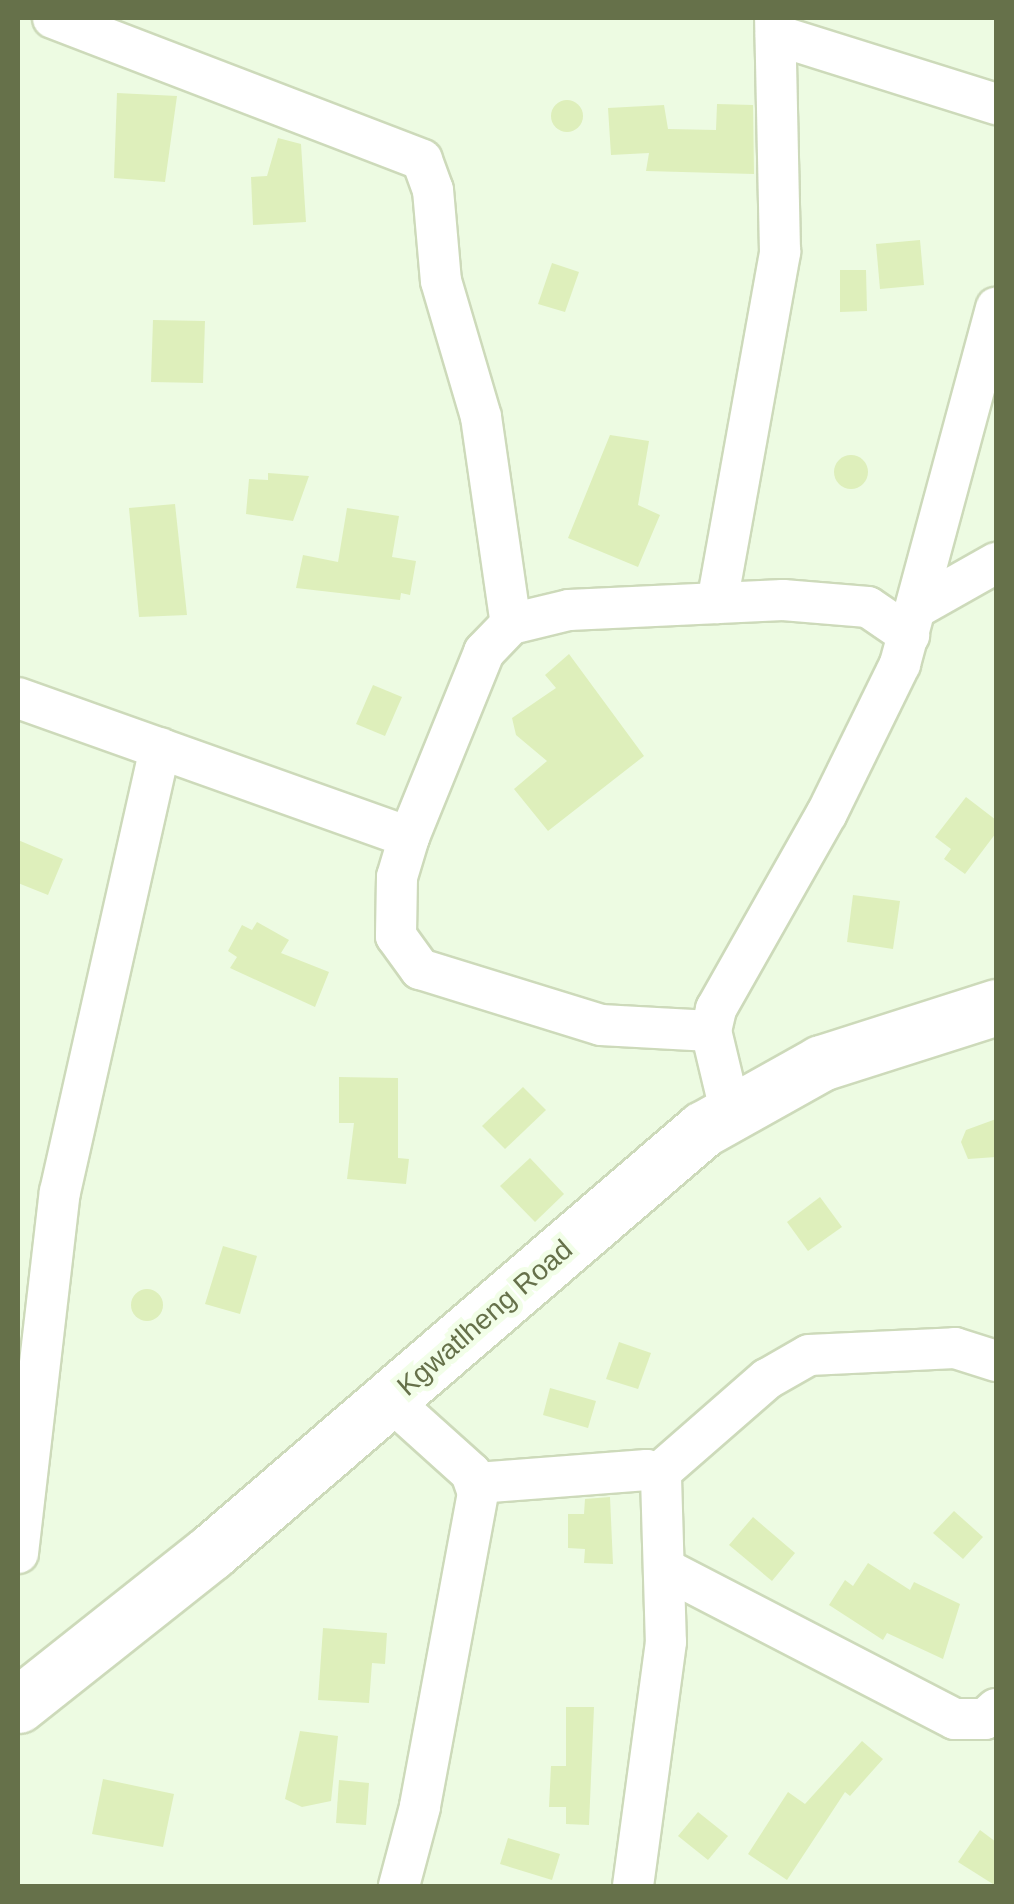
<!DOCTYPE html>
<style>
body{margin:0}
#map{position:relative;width:1014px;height:1904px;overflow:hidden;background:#edfbe2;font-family:Arial,sans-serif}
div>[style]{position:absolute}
.building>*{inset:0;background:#deefbb}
.round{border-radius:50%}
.roads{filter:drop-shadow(2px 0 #cddaba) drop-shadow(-2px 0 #cddaba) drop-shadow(0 2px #cddaba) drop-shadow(0 -2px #cddaba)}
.street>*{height:40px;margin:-20px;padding:0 20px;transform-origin:20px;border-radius:20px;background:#fff}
.secondary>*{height:55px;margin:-27.5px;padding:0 27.5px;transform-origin:27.5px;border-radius:27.5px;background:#fff}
span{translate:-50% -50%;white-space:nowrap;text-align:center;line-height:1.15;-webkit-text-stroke:10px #f2fee8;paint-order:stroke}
.street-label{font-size:28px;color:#66714a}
.frame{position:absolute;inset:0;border:20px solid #66714a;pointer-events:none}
</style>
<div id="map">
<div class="building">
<i style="clip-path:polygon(117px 93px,177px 96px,165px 182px,114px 178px)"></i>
<i class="round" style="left:551px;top:100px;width:32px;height:32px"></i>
<i style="clip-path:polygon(717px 104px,753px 105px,754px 174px,646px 171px,649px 153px,611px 155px,608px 108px,664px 105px,668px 129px,716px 130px)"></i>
<i style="clip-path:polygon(278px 138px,301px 144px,306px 222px,253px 225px,251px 177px,267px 176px)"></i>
<i style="clip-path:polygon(920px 240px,924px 285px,880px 289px,876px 244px)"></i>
<i style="clip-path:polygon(552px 263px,579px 272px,565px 312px,538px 304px)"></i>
<i style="clip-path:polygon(840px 270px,866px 270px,867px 311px,840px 312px)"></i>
<i style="clip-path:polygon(153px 320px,205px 321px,203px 383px,151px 382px)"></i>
<i style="clip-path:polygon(610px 435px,649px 441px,638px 505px,660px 515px,638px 567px,568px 538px)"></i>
<i class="round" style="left:834px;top:455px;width:34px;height:34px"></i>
<i style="clip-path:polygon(268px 473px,309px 476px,293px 521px,246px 514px,249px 479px,268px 480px)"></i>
<i style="clip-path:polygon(175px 504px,187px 615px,139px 617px,129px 508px)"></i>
<i style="clip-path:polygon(347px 508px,399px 516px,392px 557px,416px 561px,410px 595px,401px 593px,400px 600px,296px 588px,303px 555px,338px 562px)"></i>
<i style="clip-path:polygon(569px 654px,644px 756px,548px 831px,514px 789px,547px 761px,516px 735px,512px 718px,556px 688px,545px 675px)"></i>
<i style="clip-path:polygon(373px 685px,402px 697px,385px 736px,356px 724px)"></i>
<i style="clip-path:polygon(966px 797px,996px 820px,996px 833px,965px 874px,944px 859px,951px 849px,935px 837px)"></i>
<i style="clip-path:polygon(18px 840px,63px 859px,48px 895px,18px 883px)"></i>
<i style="clip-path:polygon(853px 895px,900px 901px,893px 949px,847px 942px)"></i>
<i style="clip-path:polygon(257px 922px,289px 940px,281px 953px,329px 972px,315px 1007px,230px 968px,237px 957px,228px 951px,242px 925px,252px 930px)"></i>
<i style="clip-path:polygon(339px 1077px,398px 1078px,398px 1158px,409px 1159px,406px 1184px,347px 1179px,354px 1123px,339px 1123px)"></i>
<i style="clip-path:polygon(523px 1087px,546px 1110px,505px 1149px,482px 1126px)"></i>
<i style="clip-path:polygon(996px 1119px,996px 1157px,968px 1159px,961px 1142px,966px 1130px)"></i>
<i style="clip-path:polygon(530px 1158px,564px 1194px,535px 1222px,500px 1186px)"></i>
<i style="clip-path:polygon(820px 1197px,842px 1227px,808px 1251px,787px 1222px)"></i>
<i style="clip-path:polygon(223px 1246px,257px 1256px,240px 1314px,205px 1304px)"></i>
<i class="round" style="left:131px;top:1289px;width:32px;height:32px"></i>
<i style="clip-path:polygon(619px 1342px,651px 1353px,638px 1389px,606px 1379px)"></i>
<i style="clip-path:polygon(550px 1388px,596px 1401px,588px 1428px,543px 1415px)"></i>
<i style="clip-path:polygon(610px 1497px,613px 1564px,584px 1563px,585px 1549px,568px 1548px,568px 1514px,584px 1514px,585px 1499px)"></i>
<i style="clip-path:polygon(954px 1511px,983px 1537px,963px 1559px,933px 1533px)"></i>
<i style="clip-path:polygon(753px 1517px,795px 1553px,772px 1581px,729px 1545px)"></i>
<i style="clip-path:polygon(868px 1563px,910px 1590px,914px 1582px,960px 1604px,943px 1659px,887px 1633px,883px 1640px,829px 1605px,845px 1580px,853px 1586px)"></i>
<i style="clip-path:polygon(323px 1628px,387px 1633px,385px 1664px,372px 1663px,369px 1703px,318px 1700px)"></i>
<i style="clip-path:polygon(566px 1707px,594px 1707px,589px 1825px,566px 1824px,566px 1807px,549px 1807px,551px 1766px,566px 1766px)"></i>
<i style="clip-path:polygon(300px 1731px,338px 1736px,331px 1801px,302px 1807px,285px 1799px)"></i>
<i style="clip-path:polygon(862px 1741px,883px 1759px,850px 1796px,845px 1792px,787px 1880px,748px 1854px,788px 1792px,805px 1804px)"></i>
<i style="clip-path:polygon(103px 1779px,174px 1794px,163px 1847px,92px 1834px)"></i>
<i style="clip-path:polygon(339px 1780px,369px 1783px,366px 1825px,336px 1823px)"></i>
<i style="clip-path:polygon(698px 1812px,728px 1836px,708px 1860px,678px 1836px)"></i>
<i style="clip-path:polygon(980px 1830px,996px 1842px,996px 1886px,958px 1862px)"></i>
<i style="clip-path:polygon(508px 1838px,560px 1854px,552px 1880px,500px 1864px)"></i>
</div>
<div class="roads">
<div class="street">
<i style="left:53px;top:18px;width:395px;rotate:21deg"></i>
<i style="left:422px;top:160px;width:32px;rotate:70deg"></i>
<i style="left:433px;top:190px;width:91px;rotate:85deg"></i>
<i style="left:441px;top:281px;width:142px;rotate:73.6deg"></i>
<i style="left:481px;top:417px;width:209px;rotate:81.8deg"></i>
<i style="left:776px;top:35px;width:231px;rotate:17.4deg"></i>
<i style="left:717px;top:603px;width:357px;rotate:-79.8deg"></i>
<i style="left:780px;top:252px;width:234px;rotate:-91.2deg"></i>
<i style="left:918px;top:607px;width:90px;rotate:-29.4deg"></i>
<i style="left:18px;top:698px;width:415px;rotate:19.6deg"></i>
<i style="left:409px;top:837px;width:42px;rotate:106.7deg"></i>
<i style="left:397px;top:877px;width:59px;rotate:91deg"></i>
<i style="left:396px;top:936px;width:41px;rotate:54deg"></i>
<i style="left:420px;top:969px;width:189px;rotate:17.2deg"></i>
<i style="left:601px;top:1025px;width:110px;rotate:3.1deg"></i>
<i style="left:409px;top:837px;width:200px;rotate:-67.9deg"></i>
<i style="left:484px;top:652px;width:39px;rotate:-46deg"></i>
<i style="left:511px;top:624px;width:60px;rotate:-13.6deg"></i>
<i style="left:569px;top:610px;width:214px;rotate:-2.7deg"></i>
<i style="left:783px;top:600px;width:85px;rotate:4.7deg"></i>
<i style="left:868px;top:607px;width:50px;rotate:34.3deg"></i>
<i style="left:731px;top:1114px;width:85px;rotate:-103.5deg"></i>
<i style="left:711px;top:1031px;width:23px;rotate:-77deg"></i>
<i style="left:716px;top:1009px;width:225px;rotate:-60.5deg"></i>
<i style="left:827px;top:813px;width:166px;rotate:-63.9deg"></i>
<i style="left:900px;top:664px;width:369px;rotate:-74.9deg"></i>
<i style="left:390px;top:1400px;width:109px;rotate:42deg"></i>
<i style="left:471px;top:1473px;width:21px;rotate:71deg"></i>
<i style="left:478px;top:1493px;width:319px;rotate:100.5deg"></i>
<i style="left:420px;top:1807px;width:82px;rotate:104.9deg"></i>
<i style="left:658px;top:1474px;width:145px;rotate:-41.1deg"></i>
<i style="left:767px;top:1379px;width:48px;rotate:-29.7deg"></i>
<i style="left:809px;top:1355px;width:146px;rotate:-2.7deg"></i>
<i style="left:955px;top:1348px;width:43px;rotate:17.6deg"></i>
<i style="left:477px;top:1483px;width:170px;rotate:-4.4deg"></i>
<i style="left:647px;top:1470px;width:16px;rotate:27deg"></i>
<i style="left:661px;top:1477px;width:165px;rotate:88.3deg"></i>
<i style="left:666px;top:1642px;width:246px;rotate:97.7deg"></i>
<i style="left:18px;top:1553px;width:363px;rotate:-83.4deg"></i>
<i style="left:60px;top:1192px;width:455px;rotate:-77.3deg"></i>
<i style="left:667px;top:1570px;width:324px;rotate:27.4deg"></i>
<i style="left:955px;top:1719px;width:30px"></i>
<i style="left:985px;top:1719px;width:15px;rotate:-42deg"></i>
</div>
<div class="secondary">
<i style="left:18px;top:1705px;width:246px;rotate:-38.4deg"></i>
<i style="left:211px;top:1552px;width:649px;rotate:-40.69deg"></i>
<i style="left:703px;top:1129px;width:135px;rotate:-29.2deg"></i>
<i style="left:821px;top:1063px;width:184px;rotate:-17.7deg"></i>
</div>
</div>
<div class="street-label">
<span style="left:485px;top:1318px;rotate:-41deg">Kgwatlheng Road</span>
</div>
<div class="frame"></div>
</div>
